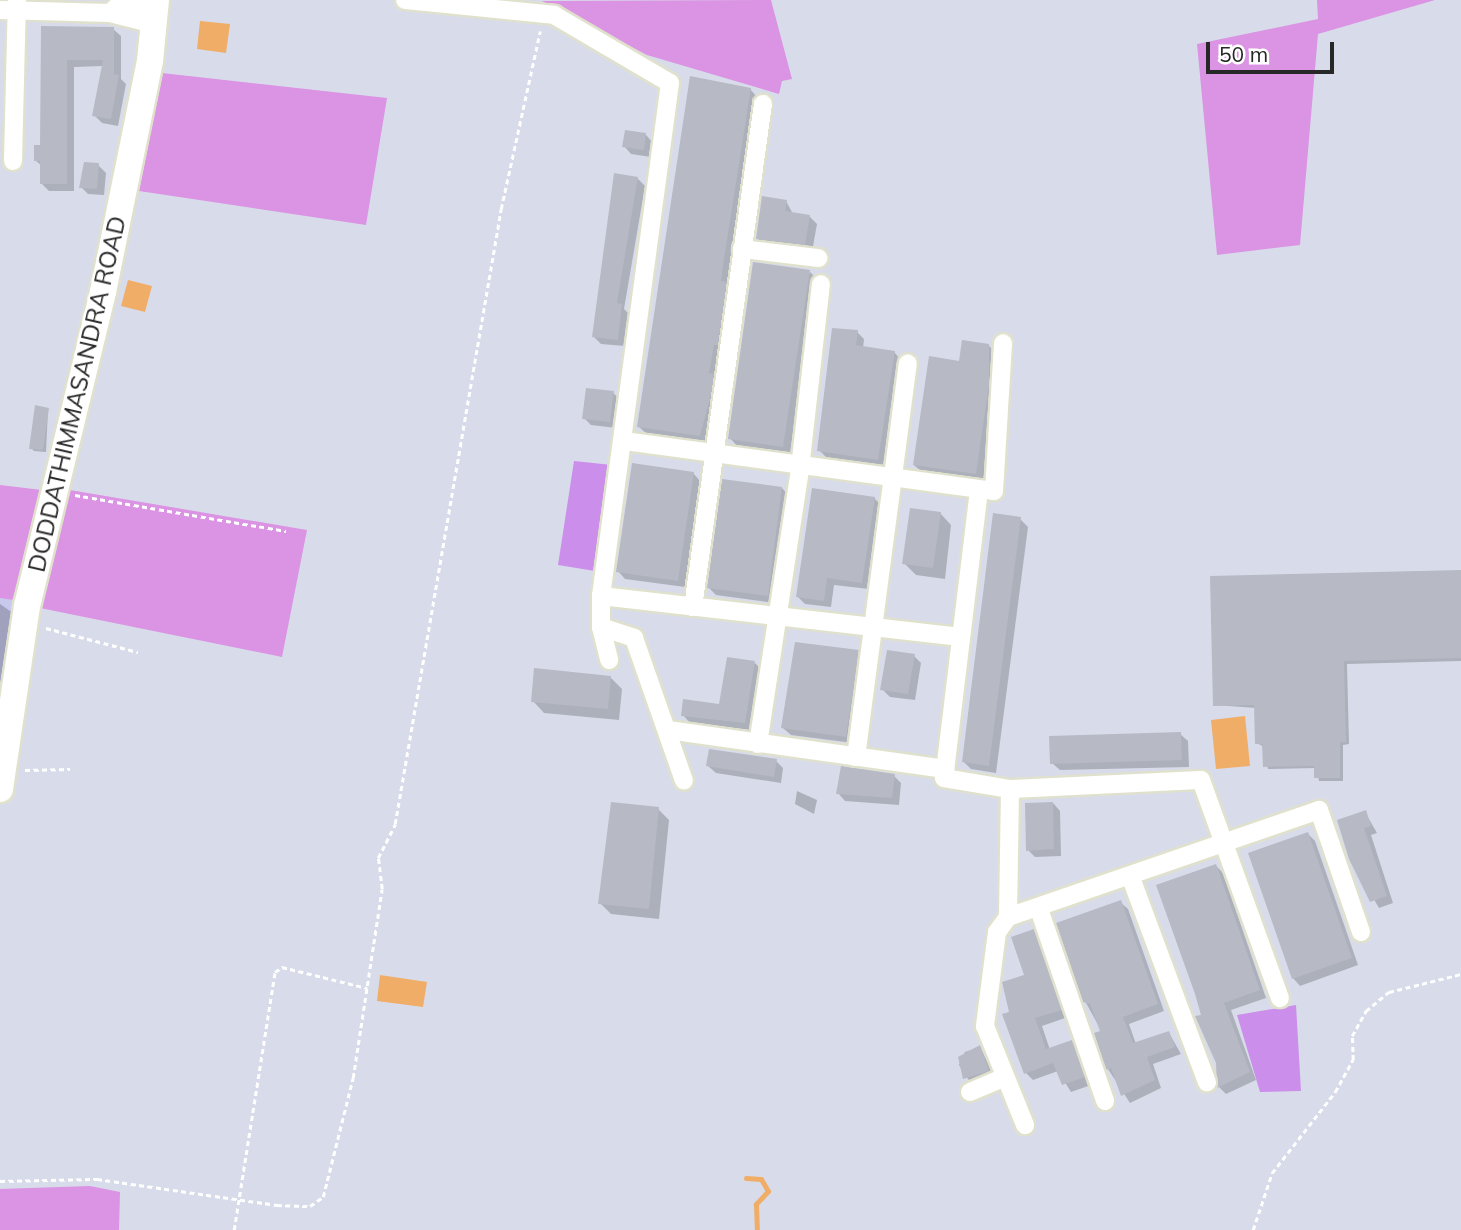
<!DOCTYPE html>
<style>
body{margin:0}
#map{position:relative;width:1461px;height:1230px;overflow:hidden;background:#d8dcea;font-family:Mulish,sans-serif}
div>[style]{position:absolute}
.education>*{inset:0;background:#c7caed}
.green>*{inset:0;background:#db93e3}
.pitch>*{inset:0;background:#cc8eeb}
.water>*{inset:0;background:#f0ad68}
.shadow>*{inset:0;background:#0003}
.stream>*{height:5px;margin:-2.5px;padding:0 2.5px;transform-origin:2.5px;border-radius:2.5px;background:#f0ad68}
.building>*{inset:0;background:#b7b9c5}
.path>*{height:2.5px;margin-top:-1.25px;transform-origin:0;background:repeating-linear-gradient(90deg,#fff 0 5px,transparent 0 8.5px)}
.roads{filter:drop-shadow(2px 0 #e0e1cd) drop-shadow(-2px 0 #e0e1cd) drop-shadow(0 2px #e0e1cd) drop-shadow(0 -2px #e0e1cd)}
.street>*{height:18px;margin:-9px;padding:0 9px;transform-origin:9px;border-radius:9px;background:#fff}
.secondary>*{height:26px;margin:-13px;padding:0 13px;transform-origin:13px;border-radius:13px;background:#fff}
span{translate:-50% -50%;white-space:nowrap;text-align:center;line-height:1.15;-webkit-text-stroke:5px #fff;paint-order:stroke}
.street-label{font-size:24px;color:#272727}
.scale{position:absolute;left:1206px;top:42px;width:128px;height:32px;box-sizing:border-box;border:4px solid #272727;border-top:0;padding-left:9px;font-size:21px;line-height:24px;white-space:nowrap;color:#272727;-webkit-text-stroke:5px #fff;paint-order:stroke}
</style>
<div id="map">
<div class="education">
<i style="clip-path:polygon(0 598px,13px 600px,0 698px)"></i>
</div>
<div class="green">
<i style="clip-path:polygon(771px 0,792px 79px,782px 81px,779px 94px,647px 55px,542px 1px)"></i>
<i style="clip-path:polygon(1317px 0,1435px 0,1318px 34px,1300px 245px,1217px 255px,1197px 44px,1318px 19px)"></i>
<i style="clip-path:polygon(162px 73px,387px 98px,366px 225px,139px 191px)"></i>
<i style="clip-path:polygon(0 485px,42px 490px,13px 600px,0 598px)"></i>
<i style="clip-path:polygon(64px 489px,307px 530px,282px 657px,35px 607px)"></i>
<i style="clip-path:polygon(90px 1186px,120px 1192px,119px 1230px,0 1230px,0 1189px)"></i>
</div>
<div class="pitch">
<i style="clip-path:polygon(574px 461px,612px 465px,595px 571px,558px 565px)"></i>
<i style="clip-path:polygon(1296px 1005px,1301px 1091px,1260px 1092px,1237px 1015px)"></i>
</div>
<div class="water">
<i style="clip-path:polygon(200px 21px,230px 24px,226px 53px,197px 49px)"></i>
<i style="clip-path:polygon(128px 280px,152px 286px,145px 312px,121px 306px)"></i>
<i style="clip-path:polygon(1245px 716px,1250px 766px,1216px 769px,1211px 720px)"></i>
<i style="clip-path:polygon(380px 975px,427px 982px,423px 1007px,377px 1001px)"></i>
</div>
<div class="shadow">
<i style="clip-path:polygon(42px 28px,113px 29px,121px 36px,121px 79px,126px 84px,118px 126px,102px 123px,94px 115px,103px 66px,74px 67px,74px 191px,49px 191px,42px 184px,42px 166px,35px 160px,42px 147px)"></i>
<i style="clip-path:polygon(750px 89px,757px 97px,707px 442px,647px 434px,639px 427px)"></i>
<i style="clip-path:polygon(646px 135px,653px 143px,651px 157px,631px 154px,624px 146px)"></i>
<i style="clip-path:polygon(98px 165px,106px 173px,104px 195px,88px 194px,81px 187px)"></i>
<i style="clip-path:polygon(637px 178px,645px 186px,624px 309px,628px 313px,625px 346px,601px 344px,594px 337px)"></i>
<i style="clip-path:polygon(786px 201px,793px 214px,809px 216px,817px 224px,812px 252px,765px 246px,758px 239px)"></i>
<i style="clip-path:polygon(810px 272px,817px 279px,790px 453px,737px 446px,730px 438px)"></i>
<i style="clip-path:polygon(857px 332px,864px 339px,863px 348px,894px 352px,901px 360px,885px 466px,827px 458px,819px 450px)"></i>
<i style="clip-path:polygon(988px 345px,996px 353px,996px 393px,983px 481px,922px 472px,914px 465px,961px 363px)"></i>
<i style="clip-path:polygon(613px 393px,621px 400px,617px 428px,591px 425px,584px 418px)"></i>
<i style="clip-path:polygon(48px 410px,46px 452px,34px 451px,31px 448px)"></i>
<i style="clip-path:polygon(693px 473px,700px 481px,685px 587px,625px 579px,618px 571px)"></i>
<i style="clip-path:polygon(782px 488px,789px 496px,775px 603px,716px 595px,709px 588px)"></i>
<i style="clip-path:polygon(874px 498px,882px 506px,869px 589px,834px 585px,831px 607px,805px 604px,797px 596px)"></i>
<i style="clip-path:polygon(940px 513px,951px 525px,945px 579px,916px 575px,904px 563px)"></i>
<i style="clip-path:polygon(1020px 519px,1028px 527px,996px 773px,971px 769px,963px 761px)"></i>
<i style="clip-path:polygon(1461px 571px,1461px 661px,1347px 664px,1349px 744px,1343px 745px,1343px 781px,1319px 781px,1316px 768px,1268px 769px,1264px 747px,1257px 743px,1256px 708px,1215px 705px)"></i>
<i style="clip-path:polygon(0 604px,20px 618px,0 707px)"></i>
<i style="clip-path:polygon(858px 652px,865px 659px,853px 743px,791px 735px,783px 728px)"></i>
<i style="clip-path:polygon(914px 656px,921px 663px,915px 700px,890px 697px,882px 689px)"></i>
<i style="clip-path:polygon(755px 663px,762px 670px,752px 730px,690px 723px,683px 715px,721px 706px)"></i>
<i style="clip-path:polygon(610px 677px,622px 689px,619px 720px,544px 713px,533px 701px)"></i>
<i style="clip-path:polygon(1180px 734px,1188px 741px,1189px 767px,1060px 770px,1052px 763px)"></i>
<i style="clip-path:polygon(776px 761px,783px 768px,781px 783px,716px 773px,708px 766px)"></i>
<i style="clip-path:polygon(894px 776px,901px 783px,899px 805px,845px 801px,838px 793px)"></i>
<i style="clip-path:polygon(797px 791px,817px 800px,814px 814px,795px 804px)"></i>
<i style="clip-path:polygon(1053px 803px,1060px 811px,1061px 856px,1035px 857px,1028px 850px)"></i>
<i style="clip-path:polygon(658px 809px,669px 820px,659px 919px,611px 914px,600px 903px)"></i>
<i style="clip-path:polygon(1365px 812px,1377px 833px,1371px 835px,1393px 903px,1379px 908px,1350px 858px)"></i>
<i style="clip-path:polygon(1308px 834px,1315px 841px,1358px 965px,1300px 986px,1293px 978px)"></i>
<i style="clip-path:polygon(1216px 866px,1223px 873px,1266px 998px,1231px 1010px,1256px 1080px,1226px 1094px,1219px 1087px,1218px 1062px,1203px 1016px)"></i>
<i style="clip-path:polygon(1120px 902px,1128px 909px,1164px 1011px,1129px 1024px,1136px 1044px,1169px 1033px,1181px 1054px,1153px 1064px,1161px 1088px,1130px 1103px,1108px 1069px,1102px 1032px,1085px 1001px)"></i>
<i style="clip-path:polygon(1033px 931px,1041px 938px,1068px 1017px,1042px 1026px,1050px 1050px,1072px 1042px,1079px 1050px,1091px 1085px,1071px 1092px,1058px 1071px,1033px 1080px,1026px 1073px,1011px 1013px,1026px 976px)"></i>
<i style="clip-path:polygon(980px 1047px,996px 1079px,972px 1085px,959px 1065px,965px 1052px)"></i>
</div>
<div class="stream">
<i style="left:746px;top:1178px;width:15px;rotate:4deg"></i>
<i style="left:761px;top:1179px;width:14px;rotate:60deg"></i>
<i style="left:768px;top:1191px;width:18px;rotate:133deg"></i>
<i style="left:756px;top:1204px;width:26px;rotate:88deg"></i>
</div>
<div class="building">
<i style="clip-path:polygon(41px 26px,114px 27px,114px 74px,119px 75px,111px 119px,92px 116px,103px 60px,67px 60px,67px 184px,40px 184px,40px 161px,34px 161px,34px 145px,40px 145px)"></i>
<i style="clip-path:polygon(690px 76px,751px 88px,724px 259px,721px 281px,727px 282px,718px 345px,714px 345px,709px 373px,714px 374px,712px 391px,700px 436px,637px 427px)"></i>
<i style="clip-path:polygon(625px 130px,646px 133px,644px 150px,622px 147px)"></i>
<i style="clip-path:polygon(84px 162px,99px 163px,97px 189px,79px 188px)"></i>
<i style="clip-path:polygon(614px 173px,638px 177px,617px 303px,622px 304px,618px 340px,592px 337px)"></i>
<i style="clip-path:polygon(762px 196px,787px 200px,785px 211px,810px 215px,805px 245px,756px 239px)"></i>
<i style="clip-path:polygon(753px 262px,810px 270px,783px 447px,728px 439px)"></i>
<i style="clip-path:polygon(832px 328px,858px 330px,856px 345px,895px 351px,878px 460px,817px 451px)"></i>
<i style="clip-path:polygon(962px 340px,989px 344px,989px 385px,976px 474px,913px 465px,929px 356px,959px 361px)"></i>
<i style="clip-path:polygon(586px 388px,614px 391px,610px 422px,582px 419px)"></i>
<i style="clip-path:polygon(35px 405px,49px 408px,43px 450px,29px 449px)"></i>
<i style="clip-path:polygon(632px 463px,694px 472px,678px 581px,616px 572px)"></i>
<i style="clip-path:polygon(722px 479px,782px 487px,768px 596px,707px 588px)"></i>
<i style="clip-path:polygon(812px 488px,875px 497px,862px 583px,827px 578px,824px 601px,796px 597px)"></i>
<i style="clip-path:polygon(910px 508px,941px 512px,933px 568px,902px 564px)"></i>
<i style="clip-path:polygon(993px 513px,1021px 517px,989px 766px,962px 762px)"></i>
<i style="clip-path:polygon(1461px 570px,1461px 658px,1344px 661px,1346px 742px,1340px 742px,1340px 778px,1314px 778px,1314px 766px,1263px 767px,1262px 744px,1255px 744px,1254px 705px,1213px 706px,1210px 576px)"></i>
<i style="clip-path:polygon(795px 642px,859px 650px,846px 737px,781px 728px)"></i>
<i style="clip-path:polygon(887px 650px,915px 654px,908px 694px,880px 690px)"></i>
<i style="clip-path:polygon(727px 657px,755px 661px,745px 723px,681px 716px,683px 699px,719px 704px)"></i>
<i style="clip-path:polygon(534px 668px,611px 676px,608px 709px,531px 702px)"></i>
<i style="clip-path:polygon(1181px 732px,1182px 760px,1050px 764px,1049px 736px)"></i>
<i style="clip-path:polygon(709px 749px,777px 759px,774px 777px,706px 766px)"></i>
<i style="clip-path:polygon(841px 766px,895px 774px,892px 798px,836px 794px)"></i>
<i style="clip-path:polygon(611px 802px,659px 807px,649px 909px,598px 904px)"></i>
<i style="clip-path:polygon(1053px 802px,1054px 849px,1026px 851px,1025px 803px)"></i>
<i style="clip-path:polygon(1366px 810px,1371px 826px,1364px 828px,1387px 896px,1370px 902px,1349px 859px,1337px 820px)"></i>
<i style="clip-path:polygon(1308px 832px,1352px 958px,1292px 979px,1248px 853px)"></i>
<i style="clip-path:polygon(1216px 864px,1260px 990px,1224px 1003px,1250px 1072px,1217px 1088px,1216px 1063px,1195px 1016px,1201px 1015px,1195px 994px,1156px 885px)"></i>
<i style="clip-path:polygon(1121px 900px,1158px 1004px,1123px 1017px,1133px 1043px,1169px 1031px,1175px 1047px,1147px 1057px,1155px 1080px,1121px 1096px,1111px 1068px,1106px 1070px,1094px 1033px,1100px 1031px,1090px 1004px,1083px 1002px,1056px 923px)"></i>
<i style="clip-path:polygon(1034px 929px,1062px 1010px,1035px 1018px,1046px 1049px,1072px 1040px,1085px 1077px,1062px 1085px,1053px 1063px,1024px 1074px,1002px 1014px,1009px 1012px,1002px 982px,1024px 975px,1011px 937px)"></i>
<i style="clip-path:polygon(980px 1045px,989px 1071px,963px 1079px,958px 1057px)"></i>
</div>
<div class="path">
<i style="left:75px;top:495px;width:214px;rotate:9.7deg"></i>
<i style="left:46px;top:628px;width:95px;rotate:14.6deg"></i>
<i style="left:25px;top:770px;width:45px;rotate:-1.3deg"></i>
<i style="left:0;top:1181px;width:97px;rotate:-1.2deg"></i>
<i style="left:97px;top:1179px;width:182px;rotate:8.2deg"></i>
<i style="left:277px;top:1205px;width:33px;rotate:2deg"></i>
<i style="left:310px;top:1206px;width:16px;rotate:-35deg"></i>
<i style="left:323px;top:1197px;width:123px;rotate:-75.9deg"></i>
<i style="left:353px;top:1078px;width:191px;rotate:-81.3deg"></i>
<i style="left:382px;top:889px;width:31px;rotate:-97deg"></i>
<i style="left:378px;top:858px;width:38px;rotate:-63deg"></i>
<i style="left:395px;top:824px;width:624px;rotate:-80.22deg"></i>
<i style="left:501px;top:209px;width:182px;rotate:-77.6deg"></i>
<i style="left:234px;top:1230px;width:261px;rotate:-81deg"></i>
<i style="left:275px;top:972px;width:9px;rotate:-36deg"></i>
<i style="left:282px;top:967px;width:88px;rotate:13.9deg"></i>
<i style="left:1253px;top:1230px;width:60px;rotate:-71.6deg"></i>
<i style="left:1272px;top:1173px;width:103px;rotate:-52.1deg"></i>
<i style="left:1335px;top:1092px;width:37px;rotate:-61deg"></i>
<i style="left:1353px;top:1060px;width:24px;rotate:-92deg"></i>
<i style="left:1352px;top:1036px;width:29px;rotate:-61deg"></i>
<i style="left:1366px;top:1011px;width:30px;rotate:-40deg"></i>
<i style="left:1389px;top:992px;width:74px;rotate:-14deg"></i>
</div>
<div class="roads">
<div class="street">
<i style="left:405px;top:0;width:150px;rotate:5.7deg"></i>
<i style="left:554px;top:15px;width:134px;rotate:30.4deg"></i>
<i style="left:670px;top:83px;width:518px;rotate:97.66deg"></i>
<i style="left:601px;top:596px;width:31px;rotate:90deg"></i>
<i style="left:601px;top:627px;width:34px;rotate:76deg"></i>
<i style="left:0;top:10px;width:110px;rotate:1.6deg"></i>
<i style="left:110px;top:13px;width:44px;rotate:14.3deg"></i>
<i style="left:110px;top:13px;width:16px;rotate:-43deg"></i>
<i style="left:122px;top:2px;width:33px;rotate:5deg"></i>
<i style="left:13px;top:161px;width:161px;rotate:-88.6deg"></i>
<i style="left:742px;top:249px;width:77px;rotate:6.8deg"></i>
<i style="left:625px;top:441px;width:372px;rotate:7.7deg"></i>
<i style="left:994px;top:491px;width:148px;rotate:-86.5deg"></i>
<i style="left:979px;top:490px;width:290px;rotate:96.9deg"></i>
<i style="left:944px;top:778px;width:67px;rotate:9.5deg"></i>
<i style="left:1010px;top:789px;width:191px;rotate:-2.7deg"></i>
<i style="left:1201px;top:780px;width:232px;rotate:70.1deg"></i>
<i style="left:601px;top:596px;width:362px;rotate:6.5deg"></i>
<i style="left:693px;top:607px;width:508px;rotate:-82.08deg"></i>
<i style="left:601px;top:627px;width:35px;rotate:18deg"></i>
<i style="left:634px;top:638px;width:151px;rotate:70.7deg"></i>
<i style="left:668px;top:730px;width:280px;rotate:8deg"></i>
<i style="left:758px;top:744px;width:279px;rotate:-81.3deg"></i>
<i style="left:800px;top:468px;width:185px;rotate:-83.5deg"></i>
<i style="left:856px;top:757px;width:397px;rotate:-82.5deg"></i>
<i style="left:1010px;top:789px;width:128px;rotate:90.9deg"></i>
<i style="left:1008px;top:917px;width:19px;rotate:126deg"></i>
<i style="left:997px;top:932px;width:95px;rotate:97.3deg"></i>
<i style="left:985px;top:1026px;width:107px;rotate:68deg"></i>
<i style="left:1131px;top:878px;width:218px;rotate:69.6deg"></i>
<i style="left:1039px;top:909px;width:203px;rotate:71deg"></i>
<i style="left:1008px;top:917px;width:329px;rotate:-19deg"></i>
<i style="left:1319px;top:810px;width:129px;rotate:71deg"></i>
<i style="left:970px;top:1092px;width:38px;rotate:-23deg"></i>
</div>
<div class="secondary">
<i style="left:0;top:789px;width:185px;rotate:-81.6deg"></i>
<i style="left:27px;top:606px;width:323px;rotate:-76.4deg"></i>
<i style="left:103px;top:292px;width:236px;rotate:-78.5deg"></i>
<i style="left:150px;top:61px;width:61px;rotate:-84.4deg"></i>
</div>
</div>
<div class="street-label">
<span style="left:77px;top:394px;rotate:-77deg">DODDATHIMMASANDRA ROAD</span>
</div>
<div class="scale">50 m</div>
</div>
